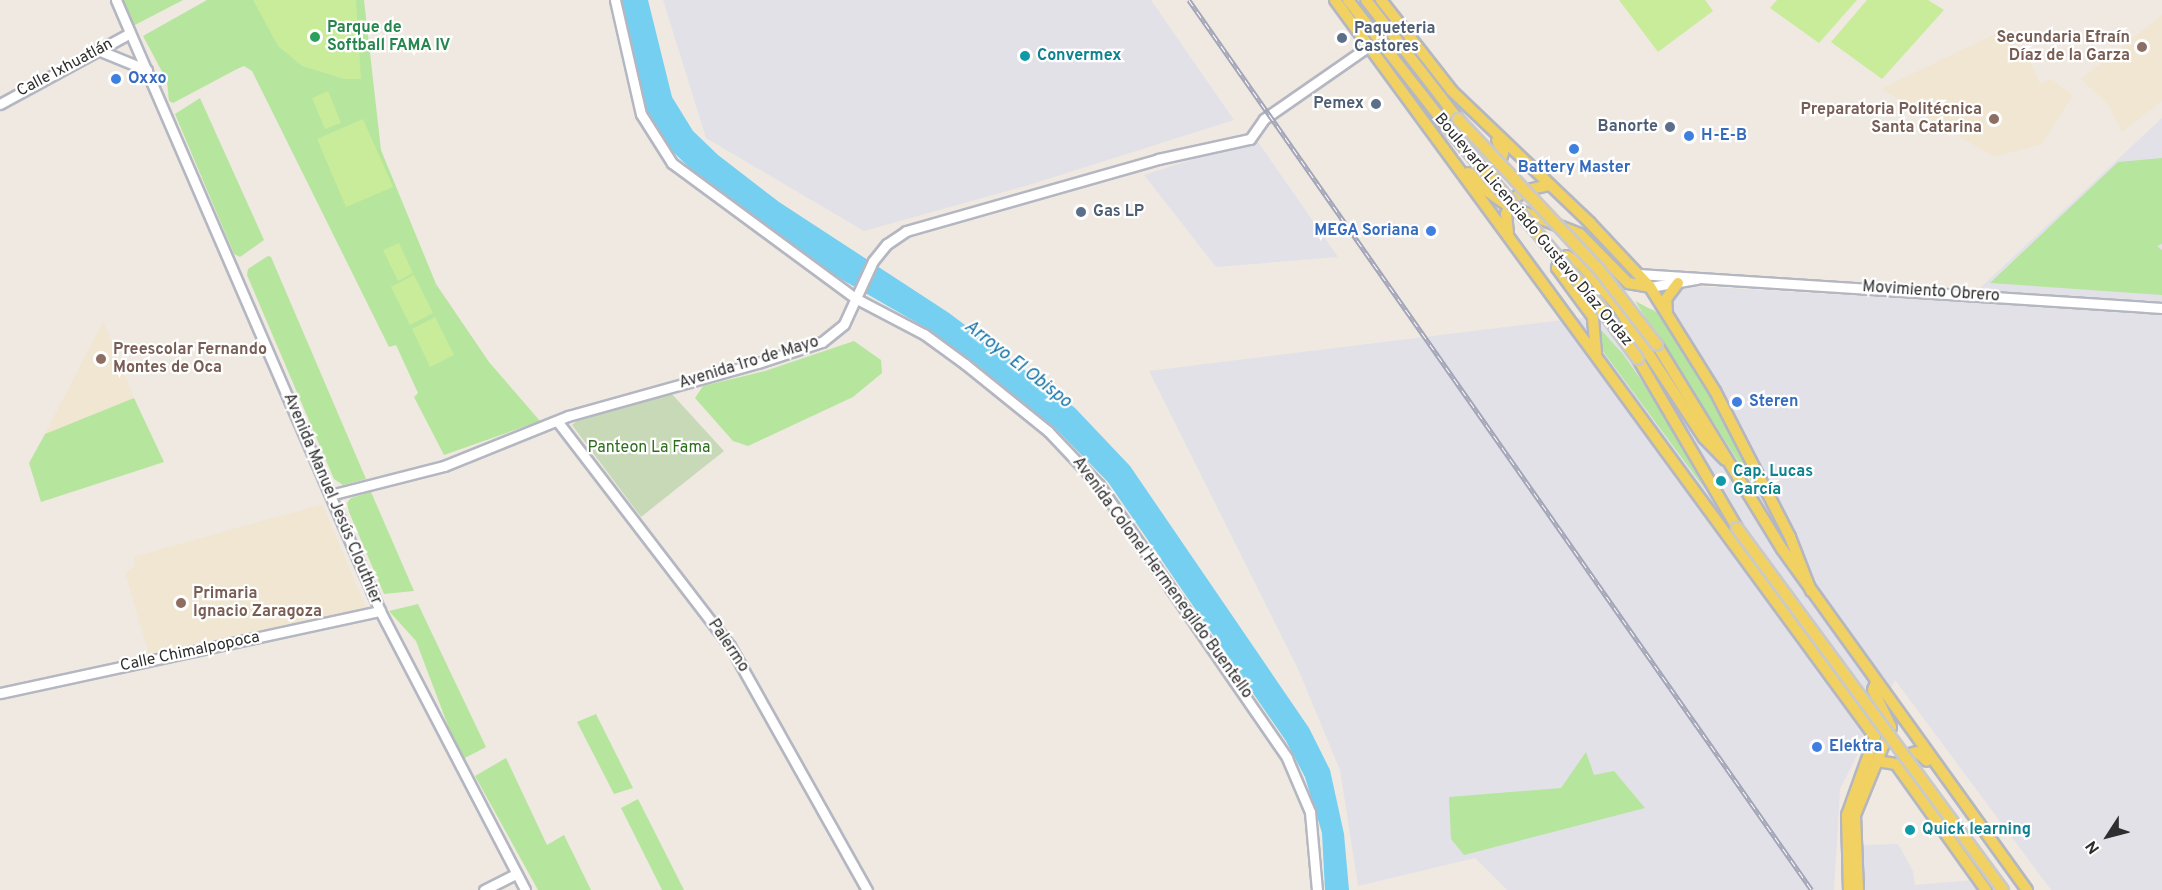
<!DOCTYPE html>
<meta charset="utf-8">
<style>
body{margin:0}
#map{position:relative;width:2162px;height:890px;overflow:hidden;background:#efe9e1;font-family:Overpass,sans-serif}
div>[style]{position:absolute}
.industrial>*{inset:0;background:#e3e1e8}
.education>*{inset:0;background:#f0e6d1}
.green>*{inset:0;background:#b6e59e}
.cemetery>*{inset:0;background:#c8d9b8}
.pitch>*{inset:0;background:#c9ec9a}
.water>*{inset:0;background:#75cff0}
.roads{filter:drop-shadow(2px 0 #b4b7c1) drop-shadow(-2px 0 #b4b7c1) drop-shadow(0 2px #b4b7c1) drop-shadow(0 -2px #b4b7c1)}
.minor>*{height:9px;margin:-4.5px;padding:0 4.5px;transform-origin:4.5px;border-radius:4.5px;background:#fff}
.major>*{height:10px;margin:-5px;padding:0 5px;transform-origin:5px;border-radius:5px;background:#f2d163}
.rail>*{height:4.5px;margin-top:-2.25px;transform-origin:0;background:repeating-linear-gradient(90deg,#fff 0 7px,#a3a6b8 0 14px);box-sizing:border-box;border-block:2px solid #a3a6b8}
.bridges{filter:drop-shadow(2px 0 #c9c9c9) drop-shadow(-2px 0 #c9c9c9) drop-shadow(0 2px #c9c9c9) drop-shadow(0 -2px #c9c9c9)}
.major-bridge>*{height:10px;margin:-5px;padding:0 5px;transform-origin:5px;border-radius:5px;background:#f2d163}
.dots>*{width:16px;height:16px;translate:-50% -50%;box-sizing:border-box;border:3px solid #fff;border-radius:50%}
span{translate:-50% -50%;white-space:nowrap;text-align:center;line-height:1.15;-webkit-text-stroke:4.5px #fff;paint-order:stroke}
.leisure-label{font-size:16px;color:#27864d;font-weight:700}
.left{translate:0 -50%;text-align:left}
.service-label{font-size:16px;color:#4e5e75;font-weight:700}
.right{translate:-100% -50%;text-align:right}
.education-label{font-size:16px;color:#785e54;font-weight:700}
.culture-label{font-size:16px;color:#0d838f;font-weight:700}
.street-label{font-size:16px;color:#2e2e2e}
.shop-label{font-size:16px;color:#366cbe;font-weight:700}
.park-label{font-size:16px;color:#2c6e1b}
.water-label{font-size:18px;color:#0d6fa3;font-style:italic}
.north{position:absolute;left:2078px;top:806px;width:60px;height:60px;-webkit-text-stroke:4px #fff;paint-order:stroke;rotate:234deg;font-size:16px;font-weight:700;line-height:24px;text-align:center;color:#2e2e2e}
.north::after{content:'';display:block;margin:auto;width:21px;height:27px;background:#2e2e2e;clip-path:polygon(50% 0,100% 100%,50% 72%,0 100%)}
</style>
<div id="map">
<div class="industrial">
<i style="clip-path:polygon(663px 0,1151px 0,1234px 120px,1032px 184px,864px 231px,706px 138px)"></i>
<i style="clip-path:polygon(2162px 118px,2162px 890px,2051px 890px,1895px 680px,1840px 789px,1834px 890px,1507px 890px,1475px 858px,1358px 886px,1340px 770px,1298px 669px,1149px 371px,1668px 307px,1669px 299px,1679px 288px,1694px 286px,1965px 302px)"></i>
<i style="clip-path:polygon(1256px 139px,1338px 257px,1216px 267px,1144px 175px)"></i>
<i style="clip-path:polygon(1898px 844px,1913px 871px,1915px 885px,1973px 880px,1980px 890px,1864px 890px,1863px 845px)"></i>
</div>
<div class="education">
<i style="clip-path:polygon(2162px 15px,2162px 101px,2122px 132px,2108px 104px,2081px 79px)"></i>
<i style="clip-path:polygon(1995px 34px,2019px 48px,2030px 61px,2040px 84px,2051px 79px,2073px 95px,2042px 144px,1994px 157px,1881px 89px)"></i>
<i style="clip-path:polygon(103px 321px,134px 398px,45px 434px)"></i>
<i style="clip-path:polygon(320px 505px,323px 506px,366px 608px,149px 654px,125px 573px,135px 566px,133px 557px)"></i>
</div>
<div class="green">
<i style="clip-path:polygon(121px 0,183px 0,133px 26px)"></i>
<i style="clip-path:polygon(207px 0,364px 0,381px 150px,436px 284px,489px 362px,540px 421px,444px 455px,414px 397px,418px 393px,396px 345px,389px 347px,252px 71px,244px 66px,237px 69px,173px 103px,169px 101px,167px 81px,143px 36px)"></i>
<i style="clip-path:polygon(200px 98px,264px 240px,240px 257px,234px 254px,175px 114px)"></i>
<i style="clip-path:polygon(2162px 158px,2162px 244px,2157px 246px,2162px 250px,2162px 295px,1990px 283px,2118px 162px)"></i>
<i style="clip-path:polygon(268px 256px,271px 257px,366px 479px,343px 485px,334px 479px,247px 275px,248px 269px)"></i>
<i style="clip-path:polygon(1635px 301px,1658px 313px,1695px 363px,1760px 495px)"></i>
<i style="clip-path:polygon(1602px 331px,1623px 354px,1659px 406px,1705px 489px,1602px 350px,1598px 333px)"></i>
<i style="clip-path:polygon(854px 341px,881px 360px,882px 373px,853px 397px,748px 446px,733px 441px,695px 398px,703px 386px,765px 371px)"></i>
<i style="clip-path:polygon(134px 398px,164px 462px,41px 502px,29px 463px,45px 434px)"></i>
<i style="clip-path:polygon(371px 492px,414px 591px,384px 594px,349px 512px,347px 503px,351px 498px)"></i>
<i style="clip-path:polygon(418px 604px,486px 747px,461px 760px,416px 641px,389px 611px)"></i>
<i style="clip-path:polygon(596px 714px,633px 788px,614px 794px,577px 722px)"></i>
<i style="clip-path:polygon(1586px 752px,1594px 775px,1614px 771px,1645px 808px,1464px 855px,1451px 839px,1449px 797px,1561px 788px)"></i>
<i style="clip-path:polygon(506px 758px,547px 845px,564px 835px,591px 890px,538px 890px,475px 776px)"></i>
<i style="clip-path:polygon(638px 799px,684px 890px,662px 890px,621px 808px)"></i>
</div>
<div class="cemetery">
<i style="clip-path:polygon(671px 393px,724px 451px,641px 517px,572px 425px,579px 419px)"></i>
</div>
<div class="pitch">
<i style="clip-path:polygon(253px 0,356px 0,361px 79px,344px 79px,302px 66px,278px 46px)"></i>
<i style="clip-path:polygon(1619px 0,1705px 0,1713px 11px,1658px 52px)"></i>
<i style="clip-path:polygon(1777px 0,1857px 0,1819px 43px,1770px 8px)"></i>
<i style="clip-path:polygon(1867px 0,1928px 0,1944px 10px,1882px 79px,1831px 42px)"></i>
<i style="clip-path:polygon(328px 91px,341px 123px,325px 129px,312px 98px)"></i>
<i style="clip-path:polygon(363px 119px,393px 187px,346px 207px,317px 139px)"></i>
<i style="clip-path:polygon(399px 243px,413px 273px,398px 281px,383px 250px)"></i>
<i style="clip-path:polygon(414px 275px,433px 313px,410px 325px,391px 287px)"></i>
<i style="clip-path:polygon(435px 317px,454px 355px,430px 367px,412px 329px)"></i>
</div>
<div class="water">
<i style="clip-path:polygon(621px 0,648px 0,672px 97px,693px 131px,718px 155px,779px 202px,949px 313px,1075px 408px,1130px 466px,1309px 728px,1330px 770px,1344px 834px,1349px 890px,1325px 890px,1322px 833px,1305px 777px,1286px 741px,1108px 482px,1056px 429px,933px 332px,834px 275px,698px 176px,666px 145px,645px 111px)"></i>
</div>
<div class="roads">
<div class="minor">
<i style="left:116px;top:0;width:666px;rotate:66.63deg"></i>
<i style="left:380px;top:611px;width:314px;rotate:62.5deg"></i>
<i style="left:615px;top:0;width:117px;rotate:77.2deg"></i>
<i style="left:641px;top:114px;width:58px;rotate:57.7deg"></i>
<i style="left:672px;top:163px;width:227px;rotate:36.4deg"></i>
<i style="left:855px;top:298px;width:78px;rotate:27.6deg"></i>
<i style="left:924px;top:334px;width:51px;rotate:36.2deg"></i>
<i style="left:965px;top:364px;width:107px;rotate:38.9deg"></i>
<i style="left:1048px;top:431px;width:74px;rotate:46.6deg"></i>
<i style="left:1099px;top:485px;width:331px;rotate:55.4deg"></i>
<i style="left:1287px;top:758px;width:59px;rotate:66.9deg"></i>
<i style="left:1310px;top:812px;width:78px;rotate:84.9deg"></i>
<i style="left:98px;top:50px;width:53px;rotate:22.2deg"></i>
<i style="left:0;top:104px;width:148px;rotate:-28.6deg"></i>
<i style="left:1638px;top:274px;width:525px;rotate:3.71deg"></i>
<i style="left:1650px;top:287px;width:48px;rotate:-9.7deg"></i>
<i style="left:558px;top:422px;width:282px;rotate:52.5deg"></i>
<i style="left:730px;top:646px;width:280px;rotate:60.7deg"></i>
<i style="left:330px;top:495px;width:118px;rotate:-14.3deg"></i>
<i style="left:444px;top:466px;width:134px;rotate:-22deg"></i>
<i style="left:568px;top:416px;width:197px;rotate:-15.6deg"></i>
<i style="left:758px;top:363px;width:67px;rotate:-18.2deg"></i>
<i style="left:822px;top:342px;width:28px;rotate:-39deg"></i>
<i style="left:844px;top:324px;width:69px;rotate:-65.3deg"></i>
<i style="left:873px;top:261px;width:22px;rotate:-51deg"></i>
<i style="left:887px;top:244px;width:23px;rotate:-34deg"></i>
<i style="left:906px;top:231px;width:262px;rotate:-15.9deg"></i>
<i style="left:1158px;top:159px;width:94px;rotate:-12.3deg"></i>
<i style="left:1250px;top:139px;width:24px;rotate:-55deg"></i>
<i style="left:1264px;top:119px;width:128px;rotate:-34.8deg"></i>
<i style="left:0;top:693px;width:389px;rotate:-12.2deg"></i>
<i style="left:484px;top:890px;width:36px;rotate:-27deg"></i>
</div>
<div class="major">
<i style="left:1335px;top:0;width:914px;rotate:53.77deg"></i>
<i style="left:1875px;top:737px;width:83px;rotate:109.7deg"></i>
<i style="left:1847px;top:815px;width:75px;rotate:88.5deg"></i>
<i style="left:1348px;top:0;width:162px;rotate:52deg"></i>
<i style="left:1366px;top:0;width:150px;rotate:52.3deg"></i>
<i style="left:1381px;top:0;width:115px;rotate:52deg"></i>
<i style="left:1452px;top:91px;width:191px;rotate:43.7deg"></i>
<i style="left:1590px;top:223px;width:88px;rotate:46.8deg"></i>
<i style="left:1650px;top:287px;width:123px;rotate:58deg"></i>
<i style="left:1715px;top:391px;width:164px;rotate:62.8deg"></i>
<i style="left:1790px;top:537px;width:58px;rotate:68.7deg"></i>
<i style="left:1468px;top:173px;width:16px;rotate:14deg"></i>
<i style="left:1484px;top:177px;width:16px;rotate:-30deg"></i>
<i style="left:1498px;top:169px;width:17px;rotate:-73deg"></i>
<i style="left:1503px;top:153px;width:14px;rotate:-115deg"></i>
<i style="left:1473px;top:181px;width:43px;rotate:35.5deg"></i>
<i style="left:1508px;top:206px;width:77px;rotate:21.3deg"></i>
<i style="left:1580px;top:234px;width:69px;rotate:45.6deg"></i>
<i style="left:1628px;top:283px;width:22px;rotate:10deg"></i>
<i style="left:1508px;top:233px;width:19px;rotate:-96deg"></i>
<i style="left:1506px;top:214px;width:13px;rotate:-67deg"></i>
<i style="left:1511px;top:202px;width:16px;rotate:-43deg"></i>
<i style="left:1523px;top:191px;width:26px;rotate:-13deg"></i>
<i style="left:1667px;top:312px;width:13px;rotate:-94deg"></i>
<i style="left:1666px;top:299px;width:20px;rotate:-53deg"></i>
<i style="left:1657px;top:345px;width:239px;rotate:58.5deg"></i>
<i style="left:1782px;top:549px;width:420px;rotate:54.3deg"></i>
<i style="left:1596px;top:353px;width:36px;rotate:-95deg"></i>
<i style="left:1593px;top:317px;width:61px;rotate:-126.3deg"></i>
<i style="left:1557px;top:268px;width:9px;rotate:-69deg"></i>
<i style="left:1560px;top:260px;width:8px;rotate:-30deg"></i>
<i style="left:1567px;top:256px;width:16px;rotate:30deg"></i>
<i style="left:1581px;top:264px;width:55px;rotate:49.4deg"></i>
<i style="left:1617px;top:306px;width:158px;rotate:56.6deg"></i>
<i style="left:1704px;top:438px;width:30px;rotate:46deg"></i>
<i style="left:1638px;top:359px;width:196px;rotate:59.6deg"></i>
<i style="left:1877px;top:761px;width:19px;rotate:9deg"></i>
<i style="left:1896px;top:764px;width:155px;rotate:54.5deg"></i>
<i style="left:1900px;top:763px;width:10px;rotate:-53deg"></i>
<i style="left:1906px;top:755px;width:11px;rotate:-15deg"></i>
<i style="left:1917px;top:752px;width:13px;rotate:42deg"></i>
<i style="left:1858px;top:890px;width:75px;rotate:-92.3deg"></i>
<i style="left:1855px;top:815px;width:95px;rotate:-67.8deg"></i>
<i style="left:1891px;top:727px;width:41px;rotate:-115.9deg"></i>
<i style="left:1873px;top:690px;width:9px;rotate:-69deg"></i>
</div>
</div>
<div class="rail">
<i style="left:1189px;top:0;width:1086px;rotate:55.01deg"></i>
</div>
<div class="bridges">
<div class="major-bridge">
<i style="left:1458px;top:119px;width:208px;rotate:46.9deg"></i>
<i style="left:1600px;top:271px;width:93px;rotate:52.4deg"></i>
<i style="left:1448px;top:128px;width:230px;rotate:49.6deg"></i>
<i style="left:1597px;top:303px;width:69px;rotate:53.8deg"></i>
<i style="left:1737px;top:528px;width:449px;rotate:53.7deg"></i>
</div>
</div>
<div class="dots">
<i style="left:315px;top:37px;background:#2e9e5b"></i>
<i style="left:1342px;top:38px;background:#5c6f8a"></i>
<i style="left:2142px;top:47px;background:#8d6e63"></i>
<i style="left:1025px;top:56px;background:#0f9aa8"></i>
<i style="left:116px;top:79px;background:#3f7fe0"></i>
<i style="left:1376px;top:104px;background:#5c6f8a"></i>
<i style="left:1994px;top:119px;background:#8d6e63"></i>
<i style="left:1670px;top:127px;background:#5c6f8a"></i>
<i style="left:1689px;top:136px;background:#3f7fe0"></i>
<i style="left:1574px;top:149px;background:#3f7fe0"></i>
<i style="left:1081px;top:212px;background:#5c6f8a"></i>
<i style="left:1431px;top:231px;background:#3f7fe0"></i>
<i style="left:101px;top:359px;background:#8d6e63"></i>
<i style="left:1737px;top:402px;background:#3f7fe0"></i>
<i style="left:1721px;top:481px;background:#0f9aa8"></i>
<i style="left:181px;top:603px;background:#8d6e63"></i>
<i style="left:1817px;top:747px;background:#3f7fe0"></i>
<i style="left:1910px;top:830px;background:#0f9aa8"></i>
</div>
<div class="leisure-label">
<span class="left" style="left:327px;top:37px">Parque de<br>Softball FAMA IV</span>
</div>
<div class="service-label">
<span class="left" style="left:1354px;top:38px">Paqueteria<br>Castores</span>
<span class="right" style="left:1364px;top:104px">Pemex</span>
<span class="right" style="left:1658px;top:127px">Banorte</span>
<span class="left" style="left:1093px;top:212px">Gas LP</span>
</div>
<div class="education-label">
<span class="right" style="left:2130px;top:47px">Secundaria Efraín<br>Díaz de la Garza</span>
<span class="right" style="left:1982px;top:119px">Preparatoria Politécnica<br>Santa Catarina</span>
<span class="left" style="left:113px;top:359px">Preescolar Fernando<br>Montes de Oca</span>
<span class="left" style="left:193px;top:603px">Primaria<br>Ignacio Zaragoza</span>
</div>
<div class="culture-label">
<span class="left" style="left:1037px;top:56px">Convermex</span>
<span class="left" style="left:1733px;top:481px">Cap. Lucas<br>García</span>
<span class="left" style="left:1922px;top:830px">Quick learning</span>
</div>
<div class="street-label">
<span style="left:65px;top:68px;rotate:-28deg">Calle Ixhuatlán</span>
<span style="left:1533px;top:230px;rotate:50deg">Boulevard Licenciado Gustavo Díaz Ordaz</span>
<span style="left:1931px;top:292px;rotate:4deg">Movimiento Obrero</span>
<span style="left:749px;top:363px;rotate:-17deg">Avenida 1ro de Mayo</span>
<span style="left:332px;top:499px;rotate:67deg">Avenida Manuel Jesús Clouthier</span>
<span style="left:1162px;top:578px;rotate:54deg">Avenida Colonel Hermenegildo Buentello</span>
<span style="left:728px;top:646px;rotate:56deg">Palermo</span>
<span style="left:190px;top:652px;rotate:-12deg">Calle Chimalpopoca</span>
</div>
<div class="shop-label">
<span class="left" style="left:128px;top:79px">Oxxo</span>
<span class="left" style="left:1701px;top:136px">H-E-B</span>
<span style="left:1574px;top:168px">Battery Master</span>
<span class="right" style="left:1419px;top:231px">MEGA Soriana</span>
<span class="left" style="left:1749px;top:402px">Steren</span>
<span class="left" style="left:1829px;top:747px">Elektra</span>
</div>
<div class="park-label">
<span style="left:649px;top:448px">Panteon La Fama</span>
</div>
<div class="water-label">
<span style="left:1017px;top:365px;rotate:38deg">Arroyo El Obispo</span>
</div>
<div class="north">N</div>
</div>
